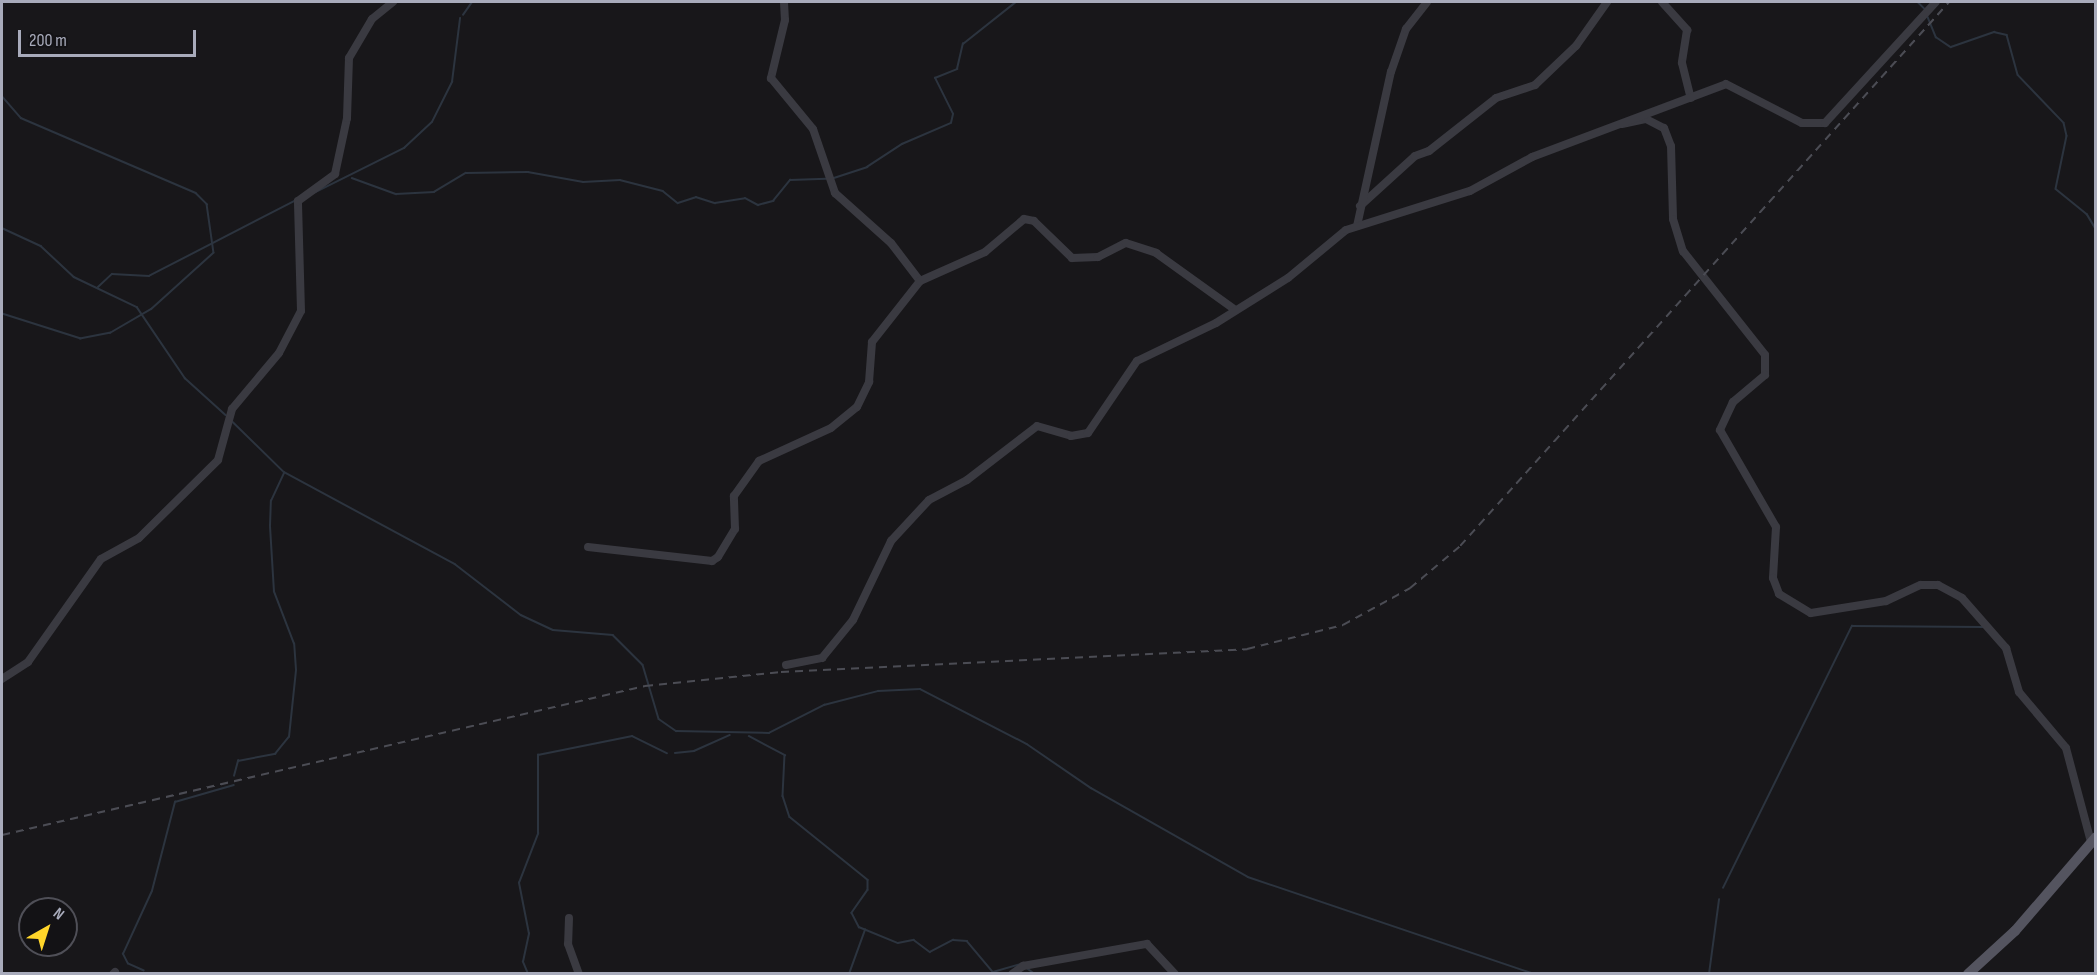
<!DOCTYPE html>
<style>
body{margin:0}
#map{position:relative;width:2097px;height:975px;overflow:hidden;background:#18171a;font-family:"Sofia Sans Condensed",sans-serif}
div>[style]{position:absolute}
.stream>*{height:1.5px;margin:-0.75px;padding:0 0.75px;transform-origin:0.75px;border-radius:0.75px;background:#2c343f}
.minor>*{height:8px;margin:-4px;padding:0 4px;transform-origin:4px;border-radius:4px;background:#3a3a41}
.major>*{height:10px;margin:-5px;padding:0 5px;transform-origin:5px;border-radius:5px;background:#54545f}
.rail>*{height:1.5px;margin-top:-0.75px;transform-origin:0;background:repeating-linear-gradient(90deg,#4b4c54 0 8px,transparent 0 14px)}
span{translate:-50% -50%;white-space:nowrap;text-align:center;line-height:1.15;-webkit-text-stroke:6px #131215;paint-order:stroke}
.frame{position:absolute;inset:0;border:3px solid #a8abbb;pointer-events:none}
.north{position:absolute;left:18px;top:897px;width:60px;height:60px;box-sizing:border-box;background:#131215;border:2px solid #4f4f57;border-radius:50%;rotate:39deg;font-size:16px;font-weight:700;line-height:24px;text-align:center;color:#a8abbb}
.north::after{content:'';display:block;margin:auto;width:21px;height:27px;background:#ffd52a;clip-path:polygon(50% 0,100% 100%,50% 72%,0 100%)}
.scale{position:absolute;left:18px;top:30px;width:178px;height:27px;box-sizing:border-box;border:3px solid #a8abbb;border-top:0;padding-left:8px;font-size:18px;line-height:21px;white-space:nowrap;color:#a8abbb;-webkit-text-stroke:4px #131215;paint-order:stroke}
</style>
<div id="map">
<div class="stream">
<i style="left:1918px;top:2px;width:10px;rotate:45deg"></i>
<i style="left:463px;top:15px;width:16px;rotate:-55deg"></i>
<i style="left:1928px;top:17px;width:22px;rotate:68deg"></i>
<i style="left:1936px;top:37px;width:18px;rotate:34deg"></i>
<i style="left:1951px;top:47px;width:46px;rotate:-19.2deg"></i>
<i style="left:1994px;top:32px;width:13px;rotate:13deg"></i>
<i style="left:2007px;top:35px;width:41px;rotate:74.6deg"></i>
<i style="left:2018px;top:75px;width:66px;rotate:46.2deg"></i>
<i style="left:2064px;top:123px;width:13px;rotate:77deg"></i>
<i style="left:2067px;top:136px;width:54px;rotate:101.7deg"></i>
<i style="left:2056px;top:189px;width:40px;rotate:39deg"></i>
<i style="left:2087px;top:214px;width:17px;rotate:59deg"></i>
<i style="left:2px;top:96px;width:29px;rotate:49deg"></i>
<i style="left:21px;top:118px;width:190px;rotate:23.2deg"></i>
<i style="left:196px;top:193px;width:16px;rotate:45deg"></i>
<i style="left:207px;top:204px;width:49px;rotate:81.9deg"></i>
<i style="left:214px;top:253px;width:84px;rotate:137.9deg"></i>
<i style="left:152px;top:309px;width:48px;rotate:149.7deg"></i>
<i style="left:111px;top:333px;width:31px;rotate:169deg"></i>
<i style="left:81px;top:339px;width:83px;rotate:-162.4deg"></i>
<i style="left:352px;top:178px;width:47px;rotate:20deg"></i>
<i style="left:396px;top:194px;width:38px;rotate:-3deg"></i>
<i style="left:434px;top:192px;width:37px;rotate:-31deg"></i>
<i style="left:466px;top:173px;width:62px;rotate:-0.9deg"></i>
<i style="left:528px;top:172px;width:56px;rotate:10.3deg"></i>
<i style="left:583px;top:182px;width:37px;rotate:-3deg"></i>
<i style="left:620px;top:180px;width:44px;rotate:14.3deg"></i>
<i style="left:663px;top:191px;width:19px;rotate:39deg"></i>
<i style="left:678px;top:203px;width:19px;rotate:-18deg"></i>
<i style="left:696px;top:197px;width:20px;rotate:18deg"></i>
<i style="left:715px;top:203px;width:30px;rotate:-9deg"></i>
<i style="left:745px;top:198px;width:15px;rotate:28deg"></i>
<i style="left:758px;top:205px;width:16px;rotate:-15deg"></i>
<i style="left:773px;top:201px;width:27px;rotate:-51deg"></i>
<i style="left:790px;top:180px;width:36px;rotate:-2deg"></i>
<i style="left:834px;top:178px;width:35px;rotate:-18deg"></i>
<i style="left:867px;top:167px;width:42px;rotate:-33.3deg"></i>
<i style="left:902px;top:144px;width:53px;rotate:-23.2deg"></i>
<i style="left:951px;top:123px;width:9px;rotate:-77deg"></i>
<i style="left:953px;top:114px;width:40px;rotate:-116.6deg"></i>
<i style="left:935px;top:78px;width:24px;rotate:-22deg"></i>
<i style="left:957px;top:69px;width:26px;rotate:-77deg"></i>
<i style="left:963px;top:44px;width:68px;rotate:-38.4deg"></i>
<i style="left:314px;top:193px;width:101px;rotate:-26.6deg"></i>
<i style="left:404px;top:148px;width:38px;rotate:-43deg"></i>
<i style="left:432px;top:122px;width:45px;rotate:-63.4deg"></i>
<i style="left:452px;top:82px;width:64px;rotate:-82.8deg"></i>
<i style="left:2px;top:228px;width:43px;rotate:24.8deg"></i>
<i style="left:41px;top:246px;width:45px;rotate:43.2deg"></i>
<i style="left:74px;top:277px;width:70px;rotate:25.5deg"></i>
<i style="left:137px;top:307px;width:86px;rotate:55.9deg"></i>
<i style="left:185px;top:378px;width:55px;rotate:42.1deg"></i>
<i style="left:98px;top:287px;width:19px;rotate:-43deg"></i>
<i style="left:112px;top:274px;width:37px;rotate:3deg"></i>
<i style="left:149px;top:276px;width:165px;rotate:-27.3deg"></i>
<i style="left:232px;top:421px;width:73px;rotate:44.4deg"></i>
<i style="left:284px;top:472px;width:194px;rotate:28.3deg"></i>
<i style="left:455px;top:564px;width:83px;rotate:37.7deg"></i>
<i style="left:521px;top:615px;width:35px;rotate:25deg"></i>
<i style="left:553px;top:630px;width:60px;rotate:4.8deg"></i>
<i style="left:613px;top:635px;width:42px;rotate:45deg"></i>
<i style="left:643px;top:665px;width:56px;rotate:73.5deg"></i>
<i style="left:659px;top:719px;width:21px;rotate:35deg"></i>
<i style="left:676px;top:731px;width:93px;rotate:1.2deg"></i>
<i style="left:769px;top:733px;width:62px;rotate:-27deg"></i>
<i style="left:824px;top:705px;width:56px;rotate:-14.5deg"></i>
<i style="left:878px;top:691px;width:42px;rotate:-2.7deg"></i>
<i style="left:920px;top:689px;width:120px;rotate:27.2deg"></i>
<i style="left:1027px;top:744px;width:78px;rotate:34.5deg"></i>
<i style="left:1091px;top:788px;width:180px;rotate:29.5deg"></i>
<i style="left:1248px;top:877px;width:303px;rotate:18.7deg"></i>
<i style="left:749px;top:736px;width:41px;rotate:27.8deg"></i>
<i style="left:785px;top:755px;width:41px;rotate:92.8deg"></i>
<i style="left:783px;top:796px;width:22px;rotate:72deg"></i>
<i style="left:790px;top:817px;width:100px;rotate:38.9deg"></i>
<i style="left:868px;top:880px;width:10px;rotate:90deg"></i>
<i style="left:868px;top:890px;width:28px;rotate:125deg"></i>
<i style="left:852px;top:913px;width:16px;rotate:63deg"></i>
<i style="left:859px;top:927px;width:42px;rotate:22.3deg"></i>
<i style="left:898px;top:943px;width:16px;rotate:-11deg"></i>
<i style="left:914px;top:940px;width:20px;rotate:37deg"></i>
<i style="left:930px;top:952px;width:26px;rotate:-28deg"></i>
<i style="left:953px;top:940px;width:14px;rotate:4deg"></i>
<i style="left:967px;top:941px;width:40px;rotate:50deg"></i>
<i style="left:993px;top:972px;width:29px;rotate:-16deg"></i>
<i style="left:675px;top:753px;width:19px;rotate:-6deg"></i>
<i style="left:694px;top:751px;width:39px;rotate:-24deg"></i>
<i style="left:234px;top:776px;width:16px;rotate:-75deg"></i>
<i style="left:238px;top:761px;width:38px;rotate:-11deg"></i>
<i style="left:275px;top:754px;width:22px;rotate:-51deg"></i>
<i style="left:289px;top:737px;width:67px;rotate:-84deg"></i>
<i style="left:296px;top:670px;width:26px;rotate:-94deg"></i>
<i style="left:294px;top:644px;width:56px;rotate:-111deg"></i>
<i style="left:274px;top:592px;width:66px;rotate:-93.5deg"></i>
<i style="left:270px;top:526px;width:25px;rotate:-88deg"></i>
<i style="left:271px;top:501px;width:31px;rotate:-65deg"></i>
<i style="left:1723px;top:888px;width:292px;rotate:-63.8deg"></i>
<i style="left:1852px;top:626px;width:131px;rotate:0.4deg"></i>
<i style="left:1027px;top:968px;width:10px;rotate:37deg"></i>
<i style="left:144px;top:971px;width:17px;rotate:-156deg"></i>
<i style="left:128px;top:964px;width:11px;rotate:-117deg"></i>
<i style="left:123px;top:954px;width:69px;rotate:-65.3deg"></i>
<i style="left:152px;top:891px;width:92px;rotate:-75.5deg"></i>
<i style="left:175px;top:802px;width:61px;rotate:-16.1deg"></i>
<i style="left:528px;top:974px;width:13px;rotate:-113deg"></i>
<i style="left:523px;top:962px;width:29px;rotate:-78deg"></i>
<i style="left:529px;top:934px;width:52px;rotate:-101.1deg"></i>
<i style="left:519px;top:883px;width:53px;rotate:-68.8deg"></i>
<i style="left:538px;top:834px;width:79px;rotate:-90deg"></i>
<i style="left:538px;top:755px;width:96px;rotate:-11.4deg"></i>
<i style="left:632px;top:736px;width:39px;rotate:26deg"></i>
<i style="left:849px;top:974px;width:47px;rotate:-70deg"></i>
<i style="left:1709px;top:974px;width:75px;rotate:-82.3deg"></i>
</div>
<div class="minor">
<i style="left:784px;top:2px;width:18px;rotate:87deg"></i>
<i style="left:785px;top:20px;width:60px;rotate:103.6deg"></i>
<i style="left:771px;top:78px;width:66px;rotate:50.5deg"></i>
<i style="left:813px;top:129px;width:68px;rotate:71deg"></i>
<i style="left:835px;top:193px;width:75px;rotate:41.8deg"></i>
<i style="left:891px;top:243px;width:48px;rotate:52.7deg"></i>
<i style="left:1662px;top:2px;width:38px;rotate:48deg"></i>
<i style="left:1687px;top:30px;width:33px;rotate:99deg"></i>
<i style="left:1682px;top:63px;width:36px;rotate:76deg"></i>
<i style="left:1622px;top:124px;width:25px;rotate:-12deg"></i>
<i style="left:1646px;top:119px;width:20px;rotate:27deg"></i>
<i style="left:1664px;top:128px;width:19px;rotate:69deg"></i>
<i style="left:1671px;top:146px;width:73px;rotate:88.4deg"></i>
<i style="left:1673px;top:219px;width:34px;rotate:73deg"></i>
<i style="left:1683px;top:251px;width:132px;rotate:51.7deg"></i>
<i style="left:1765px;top:355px;width:20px;rotate:90deg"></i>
<i style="left:1765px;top:375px;width:42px;rotate:139.8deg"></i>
<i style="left:1733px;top:402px;width:31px;rotate:115deg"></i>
<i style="left:1720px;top:430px;width:112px;rotate:60deg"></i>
<i style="left:1776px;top:527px;width:51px;rotate:93.4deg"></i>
<i style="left:1773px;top:578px;width:17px;rotate:69deg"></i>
<i style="left:1779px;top:594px;width:37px;rotate:31deg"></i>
<i style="left:1811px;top:613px;width:76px;rotate:-9.1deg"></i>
<i style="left:1886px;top:601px;width:38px;rotate:-25deg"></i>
<i style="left:1921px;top:585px;width:17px"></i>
<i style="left:1938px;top:585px;width:27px;rotate:28deg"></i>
<i style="left:1962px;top:598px;width:67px;rotate:48.7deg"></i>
<i style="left:2006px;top:648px;width:46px;rotate:73.5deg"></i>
<i style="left:2019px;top:692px;width:73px;rotate:50deg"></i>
<i style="left:2066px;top:748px;width:97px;rotate:75.1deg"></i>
<i style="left:1360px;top:206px;width:74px;rotate:-42.3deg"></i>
<i style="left:1415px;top:156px;width:15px;rotate:-20deg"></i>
<i style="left:1429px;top:151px;width:85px;rotate:-38.3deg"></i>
<i style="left:1496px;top:98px;width:41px;rotate:-18.4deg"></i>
<i style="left:1535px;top:85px;width:57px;rotate:-43.6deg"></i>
<i style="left:1576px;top:46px;width:54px;rotate:-54.8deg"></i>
<i style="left:1357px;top:226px;width:158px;rotate:-77.6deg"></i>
<i style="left:1391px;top:72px;width:46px;rotate:-70.8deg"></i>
<i style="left:1406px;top:29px;width:34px;rotate:-52deg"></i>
<i style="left:588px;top:547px;width:125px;rotate:6.4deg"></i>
<i style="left:712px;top:561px;width:7px;rotate:-34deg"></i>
<i style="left:718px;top:557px;width:33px;rotate:-59deg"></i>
<i style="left:735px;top:529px;width:33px;rotate:-92deg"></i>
<i style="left:734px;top:496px;width:43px;rotate:-54.5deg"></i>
<i style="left:759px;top:461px;width:79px;rotate:-24.6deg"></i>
<i style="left:831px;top:428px;width:33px;rotate:-39deg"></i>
<i style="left:857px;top:407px;width:28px;rotate:-64deg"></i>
<i style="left:869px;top:382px;width:40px;rotate:-85.7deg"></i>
<i style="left:872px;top:342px;width:78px;rotate:-51.8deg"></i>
<i style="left:920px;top:281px;width:71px;rotate:-24deg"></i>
<i style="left:985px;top:252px;width:51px;rotate:-40.2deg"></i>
<i style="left:1024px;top:219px;width:10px;rotate:11deg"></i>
<i style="left:1034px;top:221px;width:53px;rotate:44.2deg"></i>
<i style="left:1072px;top:258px;width:26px;rotate:-2deg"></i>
<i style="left:1098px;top:257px;width:31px;rotate:-27deg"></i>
<i style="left:1126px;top:243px;width:32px;rotate:18deg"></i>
<i style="left:1156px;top:253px;width:96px;rotate:35.7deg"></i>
<i style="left:786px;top:665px;width:37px;rotate:-11deg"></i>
<i style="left:822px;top:658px;width:49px;rotate:-50.8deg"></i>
<i style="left:853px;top:620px;width:88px;rotate:-64.3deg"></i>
<i style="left:891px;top:541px;width:56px;rotate:-47.2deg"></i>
<i style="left:929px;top:500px;width:43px;rotate:-27.8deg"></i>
<i style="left:967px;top:480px;width:88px;rotate:-37.6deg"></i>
<i style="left:1037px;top:426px;width:35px;rotate:16deg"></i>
<i style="left:1071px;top:436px;width:17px;rotate:-10deg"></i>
<i style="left:1088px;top:433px;width:87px;rotate:-55.8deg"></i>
<i style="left:1137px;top:361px;width:88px;rotate:-25.7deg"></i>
<i style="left:1216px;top:323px;width:85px;rotate:-32deg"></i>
<i style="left:1288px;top:278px;width:75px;rotate:-39.6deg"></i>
<i style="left:1346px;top:230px;width:130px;rotate:-17.5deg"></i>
<i style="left:1470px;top:191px;width:71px;rotate:-28.7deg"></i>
<i style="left:1532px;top:157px;width:207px;rotate:-20.6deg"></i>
<i style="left:1726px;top:84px;width:85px;rotate:27.2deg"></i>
<i style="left:1802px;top:123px;width:23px"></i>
<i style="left:1825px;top:123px;width:164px;rotate:-47.5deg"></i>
<i style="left:2px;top:679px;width:31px;rotate:-33deg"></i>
<i style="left:28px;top:662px;width:126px;rotate:-54.7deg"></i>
<i style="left:101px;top:559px;width:43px;rotate:-28.9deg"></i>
<i style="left:139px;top:538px;width:111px;rotate:-44.6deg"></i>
<i style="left:218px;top:460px;width:53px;rotate:-74.6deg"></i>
<i style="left:232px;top:409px;width:73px;rotate:-50deg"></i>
<i style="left:279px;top:353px;width:47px;rotate:-62.4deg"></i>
<i style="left:301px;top:311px;width:110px;rotate:-91.6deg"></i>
<i style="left:298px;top:201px;width:46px;rotate:-36.1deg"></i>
<i style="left:335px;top:174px;width:57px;rotate:-77.9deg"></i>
<i style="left:347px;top:118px;width:60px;rotate:-88.1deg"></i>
<i style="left:349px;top:58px;width:45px;rotate:-59.5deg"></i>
<i style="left:372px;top:19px;width:27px;rotate:-39deg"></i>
<i style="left:569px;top:918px;width:26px;rotate:92deg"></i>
<i style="left:568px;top:944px;width:32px;rotate:70deg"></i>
<i style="left:113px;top:974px;width:3px;rotate:-45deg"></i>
<i style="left:1012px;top:974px;width:14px;rotate:-36deg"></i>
<i style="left:1023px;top:966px;width:126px;rotate:-10.1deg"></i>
<i style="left:1147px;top:944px;width:41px;rotate:47deg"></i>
</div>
<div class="major">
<i style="left:1968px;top:974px;width:64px;rotate:-42.5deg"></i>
<i style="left:2015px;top:931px;width:124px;rotate:-49.2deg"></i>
</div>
<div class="rail">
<i style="left:2px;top:835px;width:660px;rotate:-13.05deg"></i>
<i style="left:645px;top:686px;width:137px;rotate:-5.9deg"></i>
<i style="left:781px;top:672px;width:467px;rotate:-2.8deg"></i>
<i style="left:1247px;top:649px;width:99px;rotate:-14deg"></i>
<i style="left:1343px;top:625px;width:77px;rotate:-28.9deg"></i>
<i style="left:1410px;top:588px;width:65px;rotate:-40deg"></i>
<i style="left:1460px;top:546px;width:731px;rotate:-48.05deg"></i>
</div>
<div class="frame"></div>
<div class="north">N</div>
<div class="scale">200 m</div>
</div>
